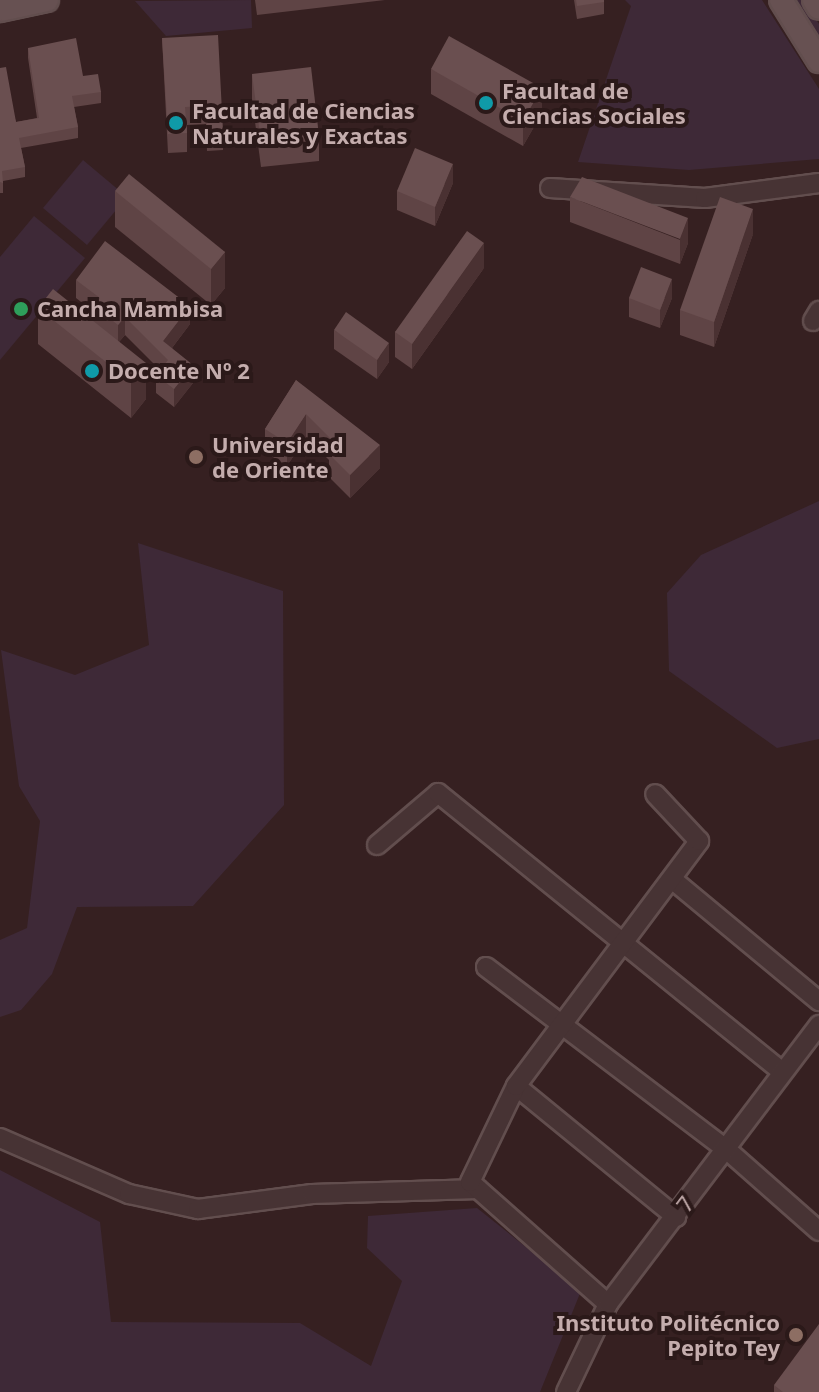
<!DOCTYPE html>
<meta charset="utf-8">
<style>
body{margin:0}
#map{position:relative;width:819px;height:1392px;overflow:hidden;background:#362021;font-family:"Noto Sans",sans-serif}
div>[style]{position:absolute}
.green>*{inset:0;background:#3e2937}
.roads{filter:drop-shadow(2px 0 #624e4e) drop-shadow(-2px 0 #624e4e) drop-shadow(0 2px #624e4e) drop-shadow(0 -2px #624e4e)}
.minor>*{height:18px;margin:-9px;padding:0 9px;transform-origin:9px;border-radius:9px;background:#473334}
.major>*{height:22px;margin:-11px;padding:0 11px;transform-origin:11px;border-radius:11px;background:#675152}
.wall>*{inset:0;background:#5f4445}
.shaded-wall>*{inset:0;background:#4a3132}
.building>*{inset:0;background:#6a4f50}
.dots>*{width:22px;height:22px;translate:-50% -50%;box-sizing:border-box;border:4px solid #2b1919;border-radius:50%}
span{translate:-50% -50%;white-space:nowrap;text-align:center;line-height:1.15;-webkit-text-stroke:8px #2b1919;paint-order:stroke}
.poi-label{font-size:22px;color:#c4adad;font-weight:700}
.left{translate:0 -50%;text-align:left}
.right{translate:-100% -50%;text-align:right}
.street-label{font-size:22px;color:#c4adad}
</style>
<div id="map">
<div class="green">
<i style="clip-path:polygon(251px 0,252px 28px,166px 36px,135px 1px)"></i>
<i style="clip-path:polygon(625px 0,762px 0,819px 89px,819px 159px,689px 170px,578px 162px,631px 6px)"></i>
<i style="clip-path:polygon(790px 0,804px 0,819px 24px,819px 46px)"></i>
<i style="clip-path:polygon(83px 160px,127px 197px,87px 245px,43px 208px)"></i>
<i style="clip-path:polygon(34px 216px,85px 258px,0 360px,0 257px)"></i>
<i style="clip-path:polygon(819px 501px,819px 739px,777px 748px,669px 671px,667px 593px,701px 555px)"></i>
<i style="clip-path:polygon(138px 543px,283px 591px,284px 805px,193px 906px,77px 907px,52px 974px,21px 1010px,0 1017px,0 940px,27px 928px,40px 821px,19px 786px,1px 650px,75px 675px,149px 645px)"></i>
<i style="clip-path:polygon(0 1170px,100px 1222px,111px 1322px,300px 1323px,371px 1366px,402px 1281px,367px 1248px,368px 1216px,477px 1208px,581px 1291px,540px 1392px,0 1392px)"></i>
</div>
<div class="roads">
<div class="minor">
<i style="left:550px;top:188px;width:155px;rotate:3.7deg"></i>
<i style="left:705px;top:198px;width:115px;rotate:-7.5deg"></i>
<i style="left:813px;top:321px;width:12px;rotate:-59deg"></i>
<i style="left:377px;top:845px;width:80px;rotate:-40.4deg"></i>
<i style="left:438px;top:793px;width:442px;rotate:39deg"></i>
<i style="left:673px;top:880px;width:190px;rotate:39.7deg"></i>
<i style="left:486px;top:967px;width:301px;rotate:37.2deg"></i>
<i style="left:726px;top:1149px;width:124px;rotate:41.4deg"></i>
<i style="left:516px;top:1086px;width:207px;rotate:39.3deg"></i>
<i style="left:0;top:1138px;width:141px;rotate:23.5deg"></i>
<i style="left:129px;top:1194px;width:71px;rotate:12.3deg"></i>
<i style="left:198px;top:1209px;width:115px;rotate:-7.5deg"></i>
<i style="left:312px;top:1194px;width:166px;rotate:-1.7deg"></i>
<i style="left:608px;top:1304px;width:184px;rotate:-138.5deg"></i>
<i style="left:470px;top:1182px;width:106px;rotate:-64.4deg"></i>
<i style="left:516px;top:1086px;width:306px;rotate:-53.2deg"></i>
<i style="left:699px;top:841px;width:64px;rotate:-133.1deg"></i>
<i style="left:566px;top:1392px;width:98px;rotate:-64.5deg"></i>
<i style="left:608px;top:1304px;width:350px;rotate:-52.9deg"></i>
</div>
<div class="major">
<i style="left:781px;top:0;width:72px;rotate:58.1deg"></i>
<i style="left:814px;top:0;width:9px;rotate:58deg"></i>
<i style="left:0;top:10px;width:48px;rotate:-12deg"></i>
</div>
</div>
<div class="wall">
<i style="clip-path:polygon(255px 0,385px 0,257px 15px)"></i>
<i style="clip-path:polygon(574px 0,604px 0,604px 14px,577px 19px)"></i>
<i style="clip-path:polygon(162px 38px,223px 131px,223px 150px,207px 151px,206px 124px,187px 125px,187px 152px,168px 153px)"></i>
<i style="clip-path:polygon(28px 48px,83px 76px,101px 92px,101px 103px,74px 107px,78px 127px,78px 138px,21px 148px,25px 167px,25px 177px,3px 181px,3px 193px,0 193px,0 68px,16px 122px,37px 118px,28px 58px)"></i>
<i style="clip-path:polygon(431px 69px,542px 113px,523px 146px,431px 94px)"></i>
<i style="clip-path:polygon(252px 74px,319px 136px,319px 161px,261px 167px,252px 99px)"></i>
<i style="clip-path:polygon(453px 183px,435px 226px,397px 210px,397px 191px)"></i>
<i style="clip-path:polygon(115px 191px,225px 252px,225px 288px,211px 305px,115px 227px)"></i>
<i style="clip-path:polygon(570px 197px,688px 243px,680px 264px,570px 222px)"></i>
<i style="clip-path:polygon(753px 234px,714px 347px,680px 335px,680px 310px)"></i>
<i style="clip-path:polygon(484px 268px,412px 369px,395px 357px,395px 332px)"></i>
<i style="clip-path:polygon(76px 280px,190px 324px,172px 348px,193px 383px,174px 407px,156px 393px,156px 375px,160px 370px,125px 335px,119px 342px,146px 399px,131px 418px,38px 344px,38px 308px,94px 321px,94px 312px,76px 298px)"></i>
<i style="clip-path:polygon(629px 298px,672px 298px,660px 328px,629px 317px)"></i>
<i style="clip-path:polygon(334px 330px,389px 362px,377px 379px,334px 349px)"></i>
<i style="clip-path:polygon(296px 380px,380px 468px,350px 498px,329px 477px,329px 460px,306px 437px,287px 466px,265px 452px,265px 429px)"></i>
<i style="clip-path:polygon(774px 1385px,819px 1392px,774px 1392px)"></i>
</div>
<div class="shaded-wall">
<i style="clip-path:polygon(542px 88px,542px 113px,523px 146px,523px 121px)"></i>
<i style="clip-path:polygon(453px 164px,453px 183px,435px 226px,435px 207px)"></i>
<i style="clip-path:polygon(753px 209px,753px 234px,714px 347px,714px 322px)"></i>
<i style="clip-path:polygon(688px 218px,688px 243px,680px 264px,680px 239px)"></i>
<i style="clip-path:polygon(484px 243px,484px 268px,412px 369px,412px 344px)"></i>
<i style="clip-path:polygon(225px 252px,225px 288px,211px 305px,211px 269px)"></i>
<i style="clip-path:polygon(672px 279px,672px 298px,660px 328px,660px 310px)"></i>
<i style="clip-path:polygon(190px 306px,190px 324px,165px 357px,163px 341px)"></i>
<i style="clip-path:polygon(125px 317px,125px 335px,118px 343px,118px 325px)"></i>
<i style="clip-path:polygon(389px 343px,389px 362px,377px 379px,377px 360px)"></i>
<i style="clip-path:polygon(146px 363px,146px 399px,131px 418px,131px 382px)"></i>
<i style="clip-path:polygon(193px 365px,193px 383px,174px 407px,174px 389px)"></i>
<i style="clip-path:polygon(306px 414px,306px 437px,287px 466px,287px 443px)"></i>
<i style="clip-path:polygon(380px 445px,380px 468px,350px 498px,350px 475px)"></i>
</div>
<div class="building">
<i style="clip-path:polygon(576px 0,604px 0,604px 2px,577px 6px)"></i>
<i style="clip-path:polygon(218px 35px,223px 131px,207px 132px,206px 106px,185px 107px,187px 133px,168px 134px,162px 38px)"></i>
<i style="clip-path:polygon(449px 36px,542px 88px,523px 121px,431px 69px)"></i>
<i style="clip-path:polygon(76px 38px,83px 76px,98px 74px,101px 92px,72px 96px,78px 127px,19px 138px,25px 167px,2px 171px,3px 183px,0 182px,0 68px,6px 67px,16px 122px,39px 118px,28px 48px)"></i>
<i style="clip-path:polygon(311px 67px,319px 136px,261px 142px,252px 74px)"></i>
<i style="clip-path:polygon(415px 148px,453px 164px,435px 207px,397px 191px)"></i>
<i style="clip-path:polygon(129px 174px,225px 252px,211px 269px,115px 191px)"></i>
<i style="clip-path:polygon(582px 177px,688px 218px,680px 239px,570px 197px)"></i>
<i style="clip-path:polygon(720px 197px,753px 209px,714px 322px,680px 310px)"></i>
<i style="clip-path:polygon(467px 231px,484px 243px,412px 344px,395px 332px)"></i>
<i style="clip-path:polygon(105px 241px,190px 306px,163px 341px,193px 365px,174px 389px,156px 375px,168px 360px,125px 317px,118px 325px,94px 306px,100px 298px,76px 280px)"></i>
<i style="clip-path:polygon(641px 267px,672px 279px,660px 310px,629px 298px)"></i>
<i style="clip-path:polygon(53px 289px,146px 363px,131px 382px,38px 308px)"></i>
<i style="clip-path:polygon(346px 312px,389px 343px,377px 360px,334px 330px)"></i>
<i style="clip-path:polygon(296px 380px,380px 445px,350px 475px,329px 454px,338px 446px,306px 414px,287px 443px,265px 429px)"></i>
<i style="clip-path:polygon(819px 1324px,819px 1392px,783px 1392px,774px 1385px)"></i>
</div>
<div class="dots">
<i style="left:486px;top:103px;background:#0f9aa8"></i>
<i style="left:176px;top:123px;background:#0f9aa8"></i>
<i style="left:21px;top:309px;background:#2e9e5b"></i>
<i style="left:92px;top:371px;background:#0f9aa8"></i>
<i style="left:196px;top:457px;background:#8d6e63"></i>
<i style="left:796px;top:1335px;background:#8d6e63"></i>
</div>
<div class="poi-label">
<span class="left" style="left:502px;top:103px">Facultad de<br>Ciencias Sociales</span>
<span class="left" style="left:192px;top:123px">Facultad de Ciencias<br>Naturales y Exactas</span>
<span class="left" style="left:37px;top:309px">Cancha Mambisa</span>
<span class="left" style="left:108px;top:371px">Docente Nº 2</span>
<span class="left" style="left:212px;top:457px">Universidad<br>de Oriente</span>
<span class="right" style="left:780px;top:1335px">Instituto Politécnico<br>Pepito Tey</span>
</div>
<div class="street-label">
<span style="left:685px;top:1204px;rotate:-53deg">7</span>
</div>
</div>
